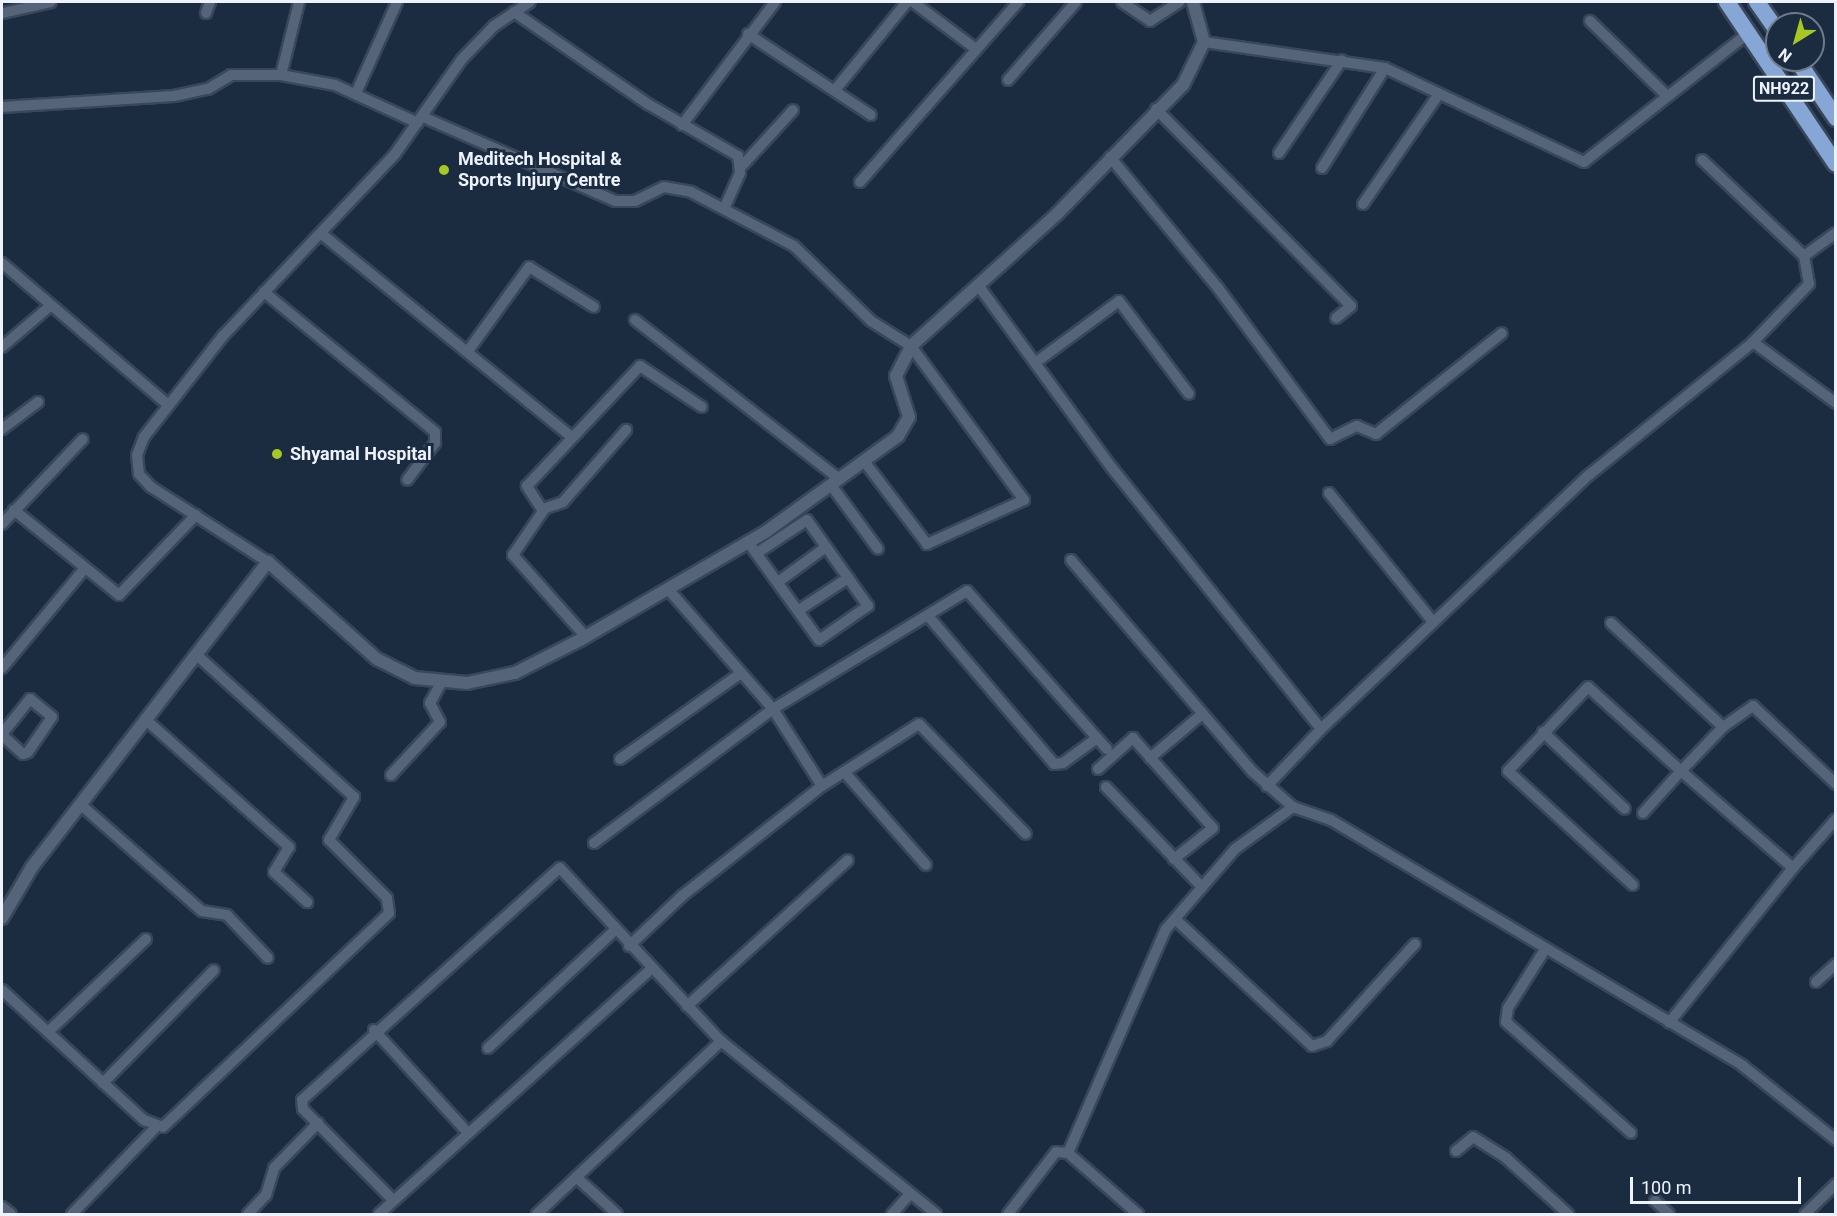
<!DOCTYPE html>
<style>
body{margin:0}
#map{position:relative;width:1837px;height:1216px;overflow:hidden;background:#1b2b40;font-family:Roboto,sans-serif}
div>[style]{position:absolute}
.roads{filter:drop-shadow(2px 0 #38475a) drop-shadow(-2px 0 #38475a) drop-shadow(0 2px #38475a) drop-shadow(0 -2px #38475a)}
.minor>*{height:10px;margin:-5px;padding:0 5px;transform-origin:5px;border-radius:5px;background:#556478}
.tertiary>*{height:12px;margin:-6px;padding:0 6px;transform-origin:6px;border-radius:6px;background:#556478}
.trunk>*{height:16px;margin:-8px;padding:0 8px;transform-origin:8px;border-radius:8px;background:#86a7d6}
.dots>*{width:16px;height:16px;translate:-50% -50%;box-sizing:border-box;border:3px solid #1b2b40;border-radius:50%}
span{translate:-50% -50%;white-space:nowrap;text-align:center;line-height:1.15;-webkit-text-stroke:6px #1b2b40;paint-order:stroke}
.shield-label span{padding:2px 4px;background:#1b2b40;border:2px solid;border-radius:4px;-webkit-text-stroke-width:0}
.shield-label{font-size:16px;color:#edf3fc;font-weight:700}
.poi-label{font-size:18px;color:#edf3fc;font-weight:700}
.left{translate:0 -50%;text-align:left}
.frame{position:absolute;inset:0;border:3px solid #edf3fc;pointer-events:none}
.north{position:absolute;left:1765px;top:12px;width:60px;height:60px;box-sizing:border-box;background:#1b2b40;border:2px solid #6f7b8b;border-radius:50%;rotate:217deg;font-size:16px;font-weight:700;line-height:24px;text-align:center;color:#edf3fc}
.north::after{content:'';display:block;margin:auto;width:21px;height:27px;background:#a5c822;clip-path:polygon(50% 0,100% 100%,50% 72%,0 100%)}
.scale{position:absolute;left:1630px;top:1177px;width:171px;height:27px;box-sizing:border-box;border:3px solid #edf3fc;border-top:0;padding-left:8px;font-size:18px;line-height:21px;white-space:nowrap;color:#edf3fc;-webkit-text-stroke:4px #1b2b40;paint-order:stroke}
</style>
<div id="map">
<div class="roads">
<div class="minor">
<i style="left:913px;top:2px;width:79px;rotate:36.7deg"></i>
<i style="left:1122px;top:2px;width:34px;rotate:34deg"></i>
<i style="left:1150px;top:21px;width:35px;rotate:-33deg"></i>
<i style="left:514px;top:12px;width:163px;rotate:34.5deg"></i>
<i style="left:648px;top:104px;width:104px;rotate:30deg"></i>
<i style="left:738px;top:156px;width:17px;rotate:83deg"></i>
<i style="left:740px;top:173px;width:37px;rotate:114deg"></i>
<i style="left:3px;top:13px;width:49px;rotate:-12.9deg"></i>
<i style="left:206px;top:13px;width:12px;rotate:-70deg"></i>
<i style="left:1590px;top:21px;width:106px;rotate:44.2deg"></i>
<i style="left:748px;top:34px;width:147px;rotate:33.4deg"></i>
<i style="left:1204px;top:42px;width:183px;rotate:8.2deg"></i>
<i style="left:1385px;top:68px;width:220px;rotate:25.3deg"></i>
<i style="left:1584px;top:162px;width:207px;rotate:-38.1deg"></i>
<i style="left:281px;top:75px;width:75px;rotate:-76.1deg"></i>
<i style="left:1008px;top:80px;width:103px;rotate:-48.9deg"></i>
<i style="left:835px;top:90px;width:114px;rotate:-50.7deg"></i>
<i style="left:356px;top:93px;width:100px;rotate:-65.7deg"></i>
<i style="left:2px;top:107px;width:172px;rotate:-3.7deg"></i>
<i style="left:174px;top:96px;width:35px;rotate:-12deg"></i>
<i style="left:208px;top:89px;width:27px;rotate:-31deg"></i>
<i style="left:231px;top:75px;width:50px"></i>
<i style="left:281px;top:75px;width:55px;rotate:10.5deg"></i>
<i style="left:335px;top:85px;width:91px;rotate:24.6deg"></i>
<i style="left:1156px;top:109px;width:277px;rotate:45.3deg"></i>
<i style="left:1351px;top:306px;width:19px;rotate:141deg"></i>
<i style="left:423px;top:117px;width:210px;rotate:23.6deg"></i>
<i style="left:615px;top:201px;width:20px"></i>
<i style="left:635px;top:201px;width:32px;rotate:-26deg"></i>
<i style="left:664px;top:187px;width:27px;rotate:10deg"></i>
<i style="left:691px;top:192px;width:116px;rotate:27.7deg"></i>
<i style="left:794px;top:246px;width:107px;rotate:44.2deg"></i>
<i style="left:871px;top:321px;width:47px;rotate:32deg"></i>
<i style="left:911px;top:346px;width:191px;rotate:53.7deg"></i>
<i style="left:1024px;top:500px;width:107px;rotate:155.6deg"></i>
<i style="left:927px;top:544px;width:104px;rotate:-127.2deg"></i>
<i style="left:682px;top:125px;width:154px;rotate:-52.9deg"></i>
<i style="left:1279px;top:153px;width:112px;rotate:-55.9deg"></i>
<i style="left:1110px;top:157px;width:170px;rotate:50.5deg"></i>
<i style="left:1218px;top:288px;width:188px;rotate:53.4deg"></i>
<i style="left:1330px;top:439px;width:30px;rotate:-26deg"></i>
<i style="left:1357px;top:426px;width:21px;rotate:23deg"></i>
<i style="left:1376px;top:434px;width:161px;rotate:-38.7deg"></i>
<i style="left:741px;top:167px;width:77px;rotate:-47.6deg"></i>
<i style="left:1322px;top:168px;width:118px;rotate:-57.8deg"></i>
<i style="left:860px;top:182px;width:240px;rotate:-48.7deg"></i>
<i style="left:1363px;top:204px;width:134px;rotate:-55.4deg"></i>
<i style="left:323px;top:235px;width:321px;rotate:39.1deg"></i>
<i style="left:1804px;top:256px;width:39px;rotate:-36deg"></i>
<i style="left:2px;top:263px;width:218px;rotate:40.5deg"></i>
<i style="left:978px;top:285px;width:227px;rotate:53.8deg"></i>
<i style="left:1112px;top:468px;width:334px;rotate:51.3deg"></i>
<i style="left:1321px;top:729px;width:369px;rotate:-43.5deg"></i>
<i style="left:1589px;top:475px;width:211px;rotate:-39deg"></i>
<i style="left:1753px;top:342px;width:81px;rotate:-46deg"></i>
<i style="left:1809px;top:284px;width:28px;rotate:-100deg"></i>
<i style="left:1804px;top:256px;width:140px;rotate:-136.7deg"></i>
<i style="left:264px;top:292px;width:221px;rotate:39.3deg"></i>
<i style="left:435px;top:432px;width:11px;rotate:90deg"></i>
<i style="left:435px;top:443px;width:46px;rotate:127.1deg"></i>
<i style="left:635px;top:320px;width:259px;rotate:37.9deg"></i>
<i style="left:1753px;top:342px;width:103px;rotate:36.3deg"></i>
<i style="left:2px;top:347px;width:62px;rotate:-40.4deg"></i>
<i style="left:468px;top:351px;width:104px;rotate:-54deg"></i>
<i style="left:529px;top:267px;width:76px;rotate:31.6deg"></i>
<i style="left:1035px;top:363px;width:104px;rotate:-36.4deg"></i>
<i style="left:1119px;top:301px;width:116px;rotate:53deg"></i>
<i style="left:2px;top:429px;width:45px;rotate:-36.9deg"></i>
<i style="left:831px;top:485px;width:79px;rotate:53.7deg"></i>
<i style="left:1329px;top:493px;width:166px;rotate:51.1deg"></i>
<i style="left:543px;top:509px;width:21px;rotate:-19deg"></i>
<i style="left:563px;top:502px;width:96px;rotate:-48.8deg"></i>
<i style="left:14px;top:510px;width:135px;rotate:39deg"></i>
<i style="left:119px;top:595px;width:111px;rotate:-46.1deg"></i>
<i style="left:2px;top:524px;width:117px;rotate:-46.4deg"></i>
<i style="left:748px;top:542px;width:121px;rotate:54.1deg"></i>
<i style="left:819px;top:640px;width:60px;rotate:-34.8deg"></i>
<i style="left:868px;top:606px;width:105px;rotate:-125.3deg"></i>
<i style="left:807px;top:520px;width:60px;rotate:146.6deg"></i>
<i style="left:1071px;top:560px;width:279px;rotate:49.4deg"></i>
<i style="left:1253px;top:772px;width:53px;rotate:41.2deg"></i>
<i style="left:1293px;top:807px;width:40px;rotate:18.9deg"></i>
<i style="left:1331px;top:820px;width:480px;rotate:30.8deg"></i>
<i style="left:1743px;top:1066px;width:119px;rotate:38.5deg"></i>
<i style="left:268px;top:562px;width:139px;rotate:-147.3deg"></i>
<i style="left:151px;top:487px;width:18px;rotate:-133deg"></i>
<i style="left:139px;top:474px;width:19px;rotate:-96deg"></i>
<i style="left:137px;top:455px;width:19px;rotate:-69deg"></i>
<i style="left:144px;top:437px;width:128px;rotate:-52deg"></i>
<i style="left:223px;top:336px;width:250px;rotate:-46.6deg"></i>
<i style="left:395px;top:154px;width:116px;rotate:-54.8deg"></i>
<i style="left:462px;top:59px;width:46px;rotate:-45.9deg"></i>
<i style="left:494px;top:26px;width:43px;rotate:-33.7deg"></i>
<i style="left:778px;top:582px;width:59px;rotate:-36.1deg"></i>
<i style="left:799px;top:610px;width:59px;rotate:-33.1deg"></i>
<i style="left:929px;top:617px;width:193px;rotate:49.6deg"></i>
<i style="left:1054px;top:764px;width:9px;rotate:-6deg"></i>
<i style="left:1063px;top:763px;width:42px;rotate:-36.3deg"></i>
<i style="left:1611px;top:623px;width:153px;rotate:42.9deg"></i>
<i style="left:1723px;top:727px;width:61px;rotate:133.7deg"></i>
<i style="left:1681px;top:771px;width:125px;rotate:-137.9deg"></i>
<i style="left:1588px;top:687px;width:116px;rotate:133.6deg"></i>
<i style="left:1508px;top:771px;width:169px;rotate:42.4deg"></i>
<i style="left:586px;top:637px;width:110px;rotate:-131.7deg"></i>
<i style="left:513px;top:555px;width:53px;rotate:-55.7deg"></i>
<i style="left:543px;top:511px;width:30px;rotate:-123deg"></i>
<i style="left:527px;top:486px;width:165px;rotate:-46.7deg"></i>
<i style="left:640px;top:366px;width:74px;rotate:33.5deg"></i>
<i style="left:2px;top:668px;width:130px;rotate:-50.3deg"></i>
<i style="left:145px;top:719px;width:193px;rotate:41.6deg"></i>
<i style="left:289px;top:847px;width:29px;rotate:121deg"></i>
<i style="left:274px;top:872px;width:45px;rotate:42.3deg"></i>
<i style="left:1723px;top:727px;width:37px;rotate:-35deg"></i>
<i style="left:1753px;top:706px;width:114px;rotate:43.2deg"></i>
<i style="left:1543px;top:732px;width:112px;rotate:43.2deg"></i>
<i style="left:2px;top:734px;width:45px;rotate:-51.3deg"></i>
<i style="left:30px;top:699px;width:28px;rotate:39deg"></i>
<i style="left:52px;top:717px;width:42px;rotate:124.4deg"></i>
<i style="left:28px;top:752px;width:5px;rotate:158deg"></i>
<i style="left:23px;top:754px;width:28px;rotate:-138deg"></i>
<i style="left:1150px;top:758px;width:68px;rotate:-40.2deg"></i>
<i style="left:620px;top:759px;width:148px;rotate:-35.4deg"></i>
<i style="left:1098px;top:769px;width:47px;rotate:-41.5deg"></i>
<i style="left:1133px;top:738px;width:120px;rotate:48.4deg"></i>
<i style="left:1213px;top:828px;width:50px;rotate:141.5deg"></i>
<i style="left:846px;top:774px;width:121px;rotate:48.7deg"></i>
<i style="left:391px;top:775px;width:72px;rotate:-47.2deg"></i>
<i style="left:440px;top:722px;width:21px;rotate:-118deg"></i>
<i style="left:430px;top:703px;width:25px;rotate:-61deg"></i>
<i style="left:822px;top:786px;width:91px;rotate:-122.5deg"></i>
<i style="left:773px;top:709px;width:227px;rotate:-31.3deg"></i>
<i style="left:967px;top:591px;width:211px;rotate:48.5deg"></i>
<i style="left:1267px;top:786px;width:79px;rotate:-46.5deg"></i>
<i style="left:1106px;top:787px;width:139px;rotate:46.2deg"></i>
<i style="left:80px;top:804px;width:162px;rotate:41.3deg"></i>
<i style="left:202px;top:911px;width:25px;rotate:9deg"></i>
<i style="left:227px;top:915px;width:59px;rotate:46.4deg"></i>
<i style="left:1643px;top:813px;width:57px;rotate:-47.9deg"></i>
<i style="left:1681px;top:771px;width:148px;rotate:40.9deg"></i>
<i style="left:1793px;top:868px;width:198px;rotate:128.7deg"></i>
<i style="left:594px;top:843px;width:224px;rotate:-36.8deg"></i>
<i style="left:773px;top:709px;width:159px;rotate:-131.2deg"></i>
<i style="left:1793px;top:868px;width:65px;rotate:-48.7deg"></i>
<i style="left:1175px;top:919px;width:187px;rotate:42.8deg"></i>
<i style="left:1312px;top:1046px;width:16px;rotate:-18deg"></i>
<i style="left:1327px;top:1041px;width:131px;rotate:-47.8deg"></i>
<i style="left:629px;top:946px;width:73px;rotate:-43.3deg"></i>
<i style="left:682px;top:896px;width:178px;rotate:-38.2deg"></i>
<i style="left:822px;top:786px;width:115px;rotate:-32.6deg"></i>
<i style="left:919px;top:724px;width:153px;rotate:45.8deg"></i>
<i style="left:1544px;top:951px;width:67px;rotate:122.3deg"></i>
<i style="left:1508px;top:1008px;width:14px;rotate:98deg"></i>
<i style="left:1506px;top:1022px;width:167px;rotate:41.6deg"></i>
<i style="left:1816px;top:982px;width:27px;rotate:-42deg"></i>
<i style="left:2px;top:990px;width:193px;rotate:42.5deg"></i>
<i style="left:144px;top:1120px;width:20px;rotate:20deg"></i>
<i style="left:163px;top:1127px;width:311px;rotate:-43.4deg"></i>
<i style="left:389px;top:913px;width:15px;rotate:-98deg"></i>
<i style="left:387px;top:898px;width:82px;rotate:-135deg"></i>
<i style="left:329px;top:840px;width:50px;rotate:-59.8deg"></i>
<i style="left:354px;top:797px;width:213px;rotate:-137.9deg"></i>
<i style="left:687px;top:1006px;width:217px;rotate:-42.2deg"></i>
<i style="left:374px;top:1030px;width:138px;rotate:47.6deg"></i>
<i style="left:48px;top:1032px;width:135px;rotate:-43.5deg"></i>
<i style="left:488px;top:1048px;width:173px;rotate:-42.9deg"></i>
<i style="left:103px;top:1083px;width:158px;rotate:-45.5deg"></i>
<i style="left:1456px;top:1151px;width:22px;rotate:-39deg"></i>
<i style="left:1473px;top:1137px;width:39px;rotate:32deg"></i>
<i style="left:1506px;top:1158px;width:84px;rotate:42.1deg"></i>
<i style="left:1068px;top:1153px;width:244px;rotate:-66.4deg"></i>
<i style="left:1166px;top:929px;width:106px;rotate:-49.2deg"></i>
<i style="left:1235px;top:849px;width:72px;rotate:-35.9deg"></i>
<i style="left:576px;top:1177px;width:55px;rotate:42.1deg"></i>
<i style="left:393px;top:1200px;width:128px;rotate:-134.7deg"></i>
<i style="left:303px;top:1109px;width:9px;rotate:-96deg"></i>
<i style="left:302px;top:1100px;width:347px;rotate:-42deg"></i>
<i style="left:560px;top:868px;width:236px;rotate:47.1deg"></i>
<i style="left:721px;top:1041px;width:276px;rotate:38.8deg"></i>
<i style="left:1655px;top:1201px;width:19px;rotate:43deg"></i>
<i style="left:2px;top:1207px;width:11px;rotate:38deg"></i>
<i style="left:72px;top:1214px;width:121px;rotate:-46deg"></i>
<i style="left:248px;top:1214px;width:26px;rotate:-47deg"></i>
<i style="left:266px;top:1195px;width:28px;rotate:-73deg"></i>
<i style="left:274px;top:1168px;width:63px;rotate:-45.6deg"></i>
<i style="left:379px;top:1214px;width:366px;rotate:-42deg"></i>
<i style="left:537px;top:1214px;width:253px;rotate:-43.2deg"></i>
<i style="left:892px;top:1214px;width:27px;rotate:-48deg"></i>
<i style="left:1008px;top:1214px;width:78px;rotate:-52.3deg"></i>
<i style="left:1056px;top:1152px;width:12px;rotate:5deg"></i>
<i style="left:1068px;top:1153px;width:93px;rotate:41.1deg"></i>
<i style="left:1805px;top:1214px;width:43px;rotate:-44.1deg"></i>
</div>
<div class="tertiary">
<i style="left:2px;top:918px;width:59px;rotate:-59.5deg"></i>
<i style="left:32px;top:867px;width:386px;rotate:-52.3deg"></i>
<i style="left:268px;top:562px;width:146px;rotate:41.7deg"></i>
<i style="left:377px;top:659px;width:42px;rotate:26.6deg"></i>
<i style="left:415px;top:678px;width:52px;rotate:5.5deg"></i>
<i style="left:467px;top:683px;width:49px;rotate:-11.8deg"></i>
<i style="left:515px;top:673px;width:73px;rotate:-26.9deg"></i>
<i style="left:580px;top:640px;width:216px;rotate:-30.2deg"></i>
<i style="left:767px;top:531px;width:162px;rotate:-35.9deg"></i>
<i style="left:898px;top:436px;width:22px;rotate:-60deg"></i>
<i style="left:909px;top:417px;width:43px;rotate:-107.6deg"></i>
<i style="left:896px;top:376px;width:34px;rotate:-63deg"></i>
<i style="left:911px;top:346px;width:197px;rotate:-42.1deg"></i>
<i style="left:1057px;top:214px;width:180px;rotate:-45.7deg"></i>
<i style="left:1183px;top:85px;width:48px;rotate:-64deg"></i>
<i style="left:1204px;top:42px;width:41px;rotate:-105.4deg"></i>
</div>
<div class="trunk">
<i style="left:1727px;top:2px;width:195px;rotate:56.1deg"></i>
<i style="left:1757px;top:2px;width:35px;rotate:55deg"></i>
<i style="left:1797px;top:60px;width:70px;rotate:56.1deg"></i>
</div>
</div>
<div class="dots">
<i style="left:444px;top:170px;background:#a5c822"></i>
<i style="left:277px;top:454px;background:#a5c822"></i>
</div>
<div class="shield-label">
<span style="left:1784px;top:89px">NH922</span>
</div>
<div class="poi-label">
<span class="left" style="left:458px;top:170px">Meditech Hospital &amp;<br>Sports Injury Centre</span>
<span class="left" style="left:290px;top:454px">Shyamal Hospital</span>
</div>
<div class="frame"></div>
<div class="north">N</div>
<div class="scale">100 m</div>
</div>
